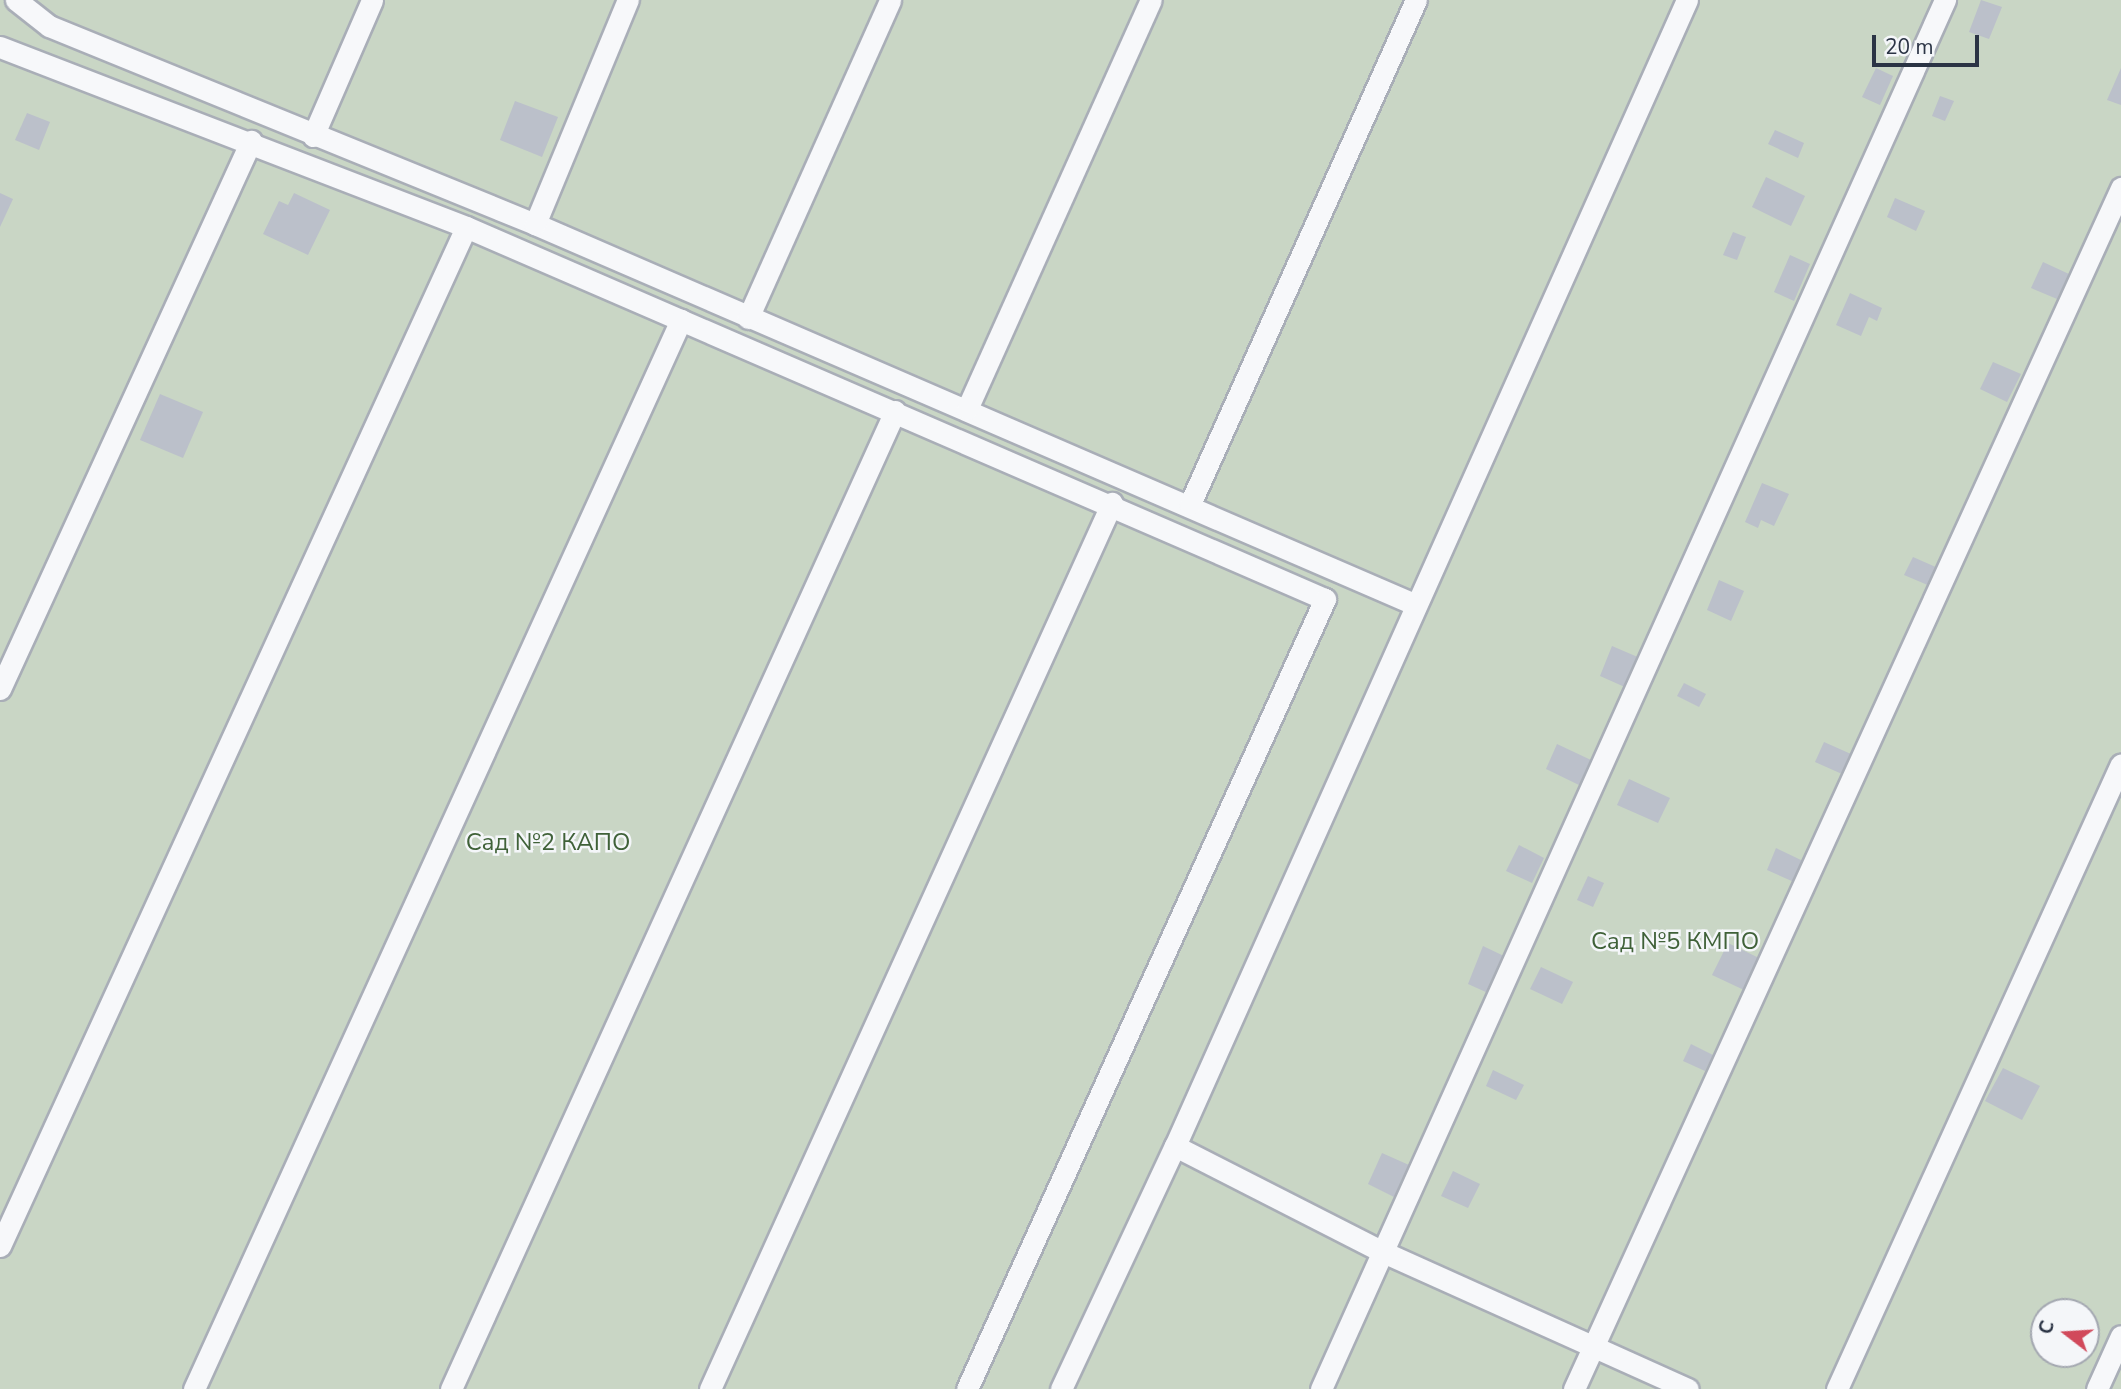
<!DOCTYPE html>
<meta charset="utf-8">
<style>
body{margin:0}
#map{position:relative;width:2121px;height:1389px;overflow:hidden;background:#e4e7ec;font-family:"Nunito Sans",sans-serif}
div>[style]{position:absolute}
.green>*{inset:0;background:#c9d6c5}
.building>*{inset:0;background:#bbc0ca}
.roads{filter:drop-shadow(2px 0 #a9aeb7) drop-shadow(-2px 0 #a9aeb7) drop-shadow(0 2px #a9aeb7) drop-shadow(0 -2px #a9aeb7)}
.service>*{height:21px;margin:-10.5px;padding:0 10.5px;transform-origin:10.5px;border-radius:10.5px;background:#f7f8fa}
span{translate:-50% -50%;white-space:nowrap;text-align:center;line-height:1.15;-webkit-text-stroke:5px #f4f6f9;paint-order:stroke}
.park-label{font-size:24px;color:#3f6138}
.north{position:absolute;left:2030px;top:1298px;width:70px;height:70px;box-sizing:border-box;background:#f4f6f9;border:2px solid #a4a8b1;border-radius:50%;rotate:287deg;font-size:19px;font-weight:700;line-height:28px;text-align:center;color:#2b3445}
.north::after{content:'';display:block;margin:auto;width:24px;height:32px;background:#d1495b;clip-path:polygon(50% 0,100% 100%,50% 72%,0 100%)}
.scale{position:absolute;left:1872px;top:35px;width:107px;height:32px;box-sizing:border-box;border:4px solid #2b3445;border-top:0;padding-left:9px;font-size:21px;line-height:24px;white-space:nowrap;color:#2b3445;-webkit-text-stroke:5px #f4f6f9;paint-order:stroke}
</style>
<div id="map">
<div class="green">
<i style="clip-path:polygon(evenodd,0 0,2121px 0,2121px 1389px,0 1389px,0 0,2044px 1312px,2086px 1312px,2086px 1354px,2044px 1354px,2044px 1312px)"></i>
</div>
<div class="building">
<i style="clip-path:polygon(1981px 0,2002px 7px,1989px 39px,1969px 32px)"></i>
<i style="clip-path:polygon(1876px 68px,1893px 76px,1880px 105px,1862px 97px)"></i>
<i style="clip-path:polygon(2121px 68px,2121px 105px,2107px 100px)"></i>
<i style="clip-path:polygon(1940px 96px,1954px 101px,1945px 121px,1932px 116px)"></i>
<i style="clip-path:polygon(515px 101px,558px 117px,542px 157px,500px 140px)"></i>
<i style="clip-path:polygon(27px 113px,50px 122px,39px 150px,15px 140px)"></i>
<i style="clip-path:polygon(1775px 130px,1804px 143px,1798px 158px,1768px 144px)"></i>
<i style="clip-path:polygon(1766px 177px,1805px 196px,1791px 226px,1752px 207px)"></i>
<i style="clip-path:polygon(0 193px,13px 199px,0 227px)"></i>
<i style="clip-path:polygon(294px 193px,330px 210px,308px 255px,263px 234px,279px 201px,288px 205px)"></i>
<i style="clip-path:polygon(1895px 198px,1925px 211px,1916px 231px,1887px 217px)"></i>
<i style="clip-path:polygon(1733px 232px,1746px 237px,1737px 260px,1723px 255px)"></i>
<i style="clip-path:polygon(1790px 255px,1810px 264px,1794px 301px,1774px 292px)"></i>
<i style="clip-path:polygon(2043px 262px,2069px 274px,2057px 299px,2031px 288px)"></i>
<i style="clip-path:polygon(1850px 293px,1882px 308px,1877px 321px,1869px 317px,1861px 336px,1836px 325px)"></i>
<i style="clip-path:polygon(1993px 362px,2021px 374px,2007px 402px,1980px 389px)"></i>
<i style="clip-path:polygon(160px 394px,203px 412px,183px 458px,140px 440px)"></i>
<i style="clip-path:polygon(1762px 483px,1789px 494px,1774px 526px,1761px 520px,1758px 528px,1745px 522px)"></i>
<i style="clip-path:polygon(1913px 557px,1938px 568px,1930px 586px,1904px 575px)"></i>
<i style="clip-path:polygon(1719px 580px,1744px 591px,1731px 621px,1707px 610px)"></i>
<i style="clip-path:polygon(1612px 646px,1640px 658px,1627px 688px,1600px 676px)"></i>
<i style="clip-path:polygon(1684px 683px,1706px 694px,1699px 707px,1677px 696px)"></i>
<i style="clip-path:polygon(1824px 742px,1851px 754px,1842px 774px,1815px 762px)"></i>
<i style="clip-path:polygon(1557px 744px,1591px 760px,1579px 785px,1546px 769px)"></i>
<i style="clip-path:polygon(1629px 779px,1670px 798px,1658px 823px,1617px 805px)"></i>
<i style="clip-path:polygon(1519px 845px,1544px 858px,1532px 883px,1506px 871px)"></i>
<i style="clip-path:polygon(1776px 848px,1803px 861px,1794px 882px,1767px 870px)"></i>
<i style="clip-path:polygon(1588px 876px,1604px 883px,1593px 907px,1577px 900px)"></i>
<i style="clip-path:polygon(1728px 943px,1759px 958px,1744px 990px,1712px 975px)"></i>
<i style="clip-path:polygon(1483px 946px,1506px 957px,1488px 993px,1468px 984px)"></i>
<i style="clip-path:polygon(1541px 967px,1573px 982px,1562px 1004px,1530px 989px)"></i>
<i style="clip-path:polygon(1691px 1044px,1713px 1055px,1705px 1071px,1683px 1061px)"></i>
<i style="clip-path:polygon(2003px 1068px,2040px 1086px,2022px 1120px,1985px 1101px)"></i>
<i style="clip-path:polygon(1493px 1070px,1524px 1085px,1516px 1100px,1486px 1086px)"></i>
<i style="clip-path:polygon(1382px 1153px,1409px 1165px,1394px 1197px,1368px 1184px)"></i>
<i style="clip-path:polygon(1453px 1171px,1480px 1184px,1468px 1208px,1441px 1196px)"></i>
</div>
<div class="roads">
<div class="service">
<i style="left:16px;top:0;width:42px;rotate:38.2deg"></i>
<i style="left:49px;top:26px;width:525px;rotate:22.17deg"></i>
<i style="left:535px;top:224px;width:958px;rotate:23.38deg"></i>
<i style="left:0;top:47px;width:500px;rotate:21.1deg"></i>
<i style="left:466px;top:227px;width:936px;rotate:23.42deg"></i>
<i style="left:1325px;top:599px;width:867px;rotate:114.38deg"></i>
<i style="left:313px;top:136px;width:148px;rotate:-66.5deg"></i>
<i style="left:535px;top:224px;width:243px;rotate:-67.5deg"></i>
<i style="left:748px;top:318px;width:348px;rotate:-65.9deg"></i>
<i style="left:967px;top:409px;width:448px;rotate:-65.8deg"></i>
<i style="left:1190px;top:504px;width:552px;rotate:-65.85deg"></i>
<i style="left:0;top:689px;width:603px;rotate:-65.39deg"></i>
<i style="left:1175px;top:1146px;width:233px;rotate:27deg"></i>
<i style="left:1383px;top:1252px;width:334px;rotate:24.2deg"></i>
<i style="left:0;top:1246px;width:1120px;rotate:-65.42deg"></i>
<i style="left:194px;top:1389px;width:1175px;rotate:-65.51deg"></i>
<i style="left:451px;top:1389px;width:1074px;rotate:-65.58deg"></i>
<i style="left:710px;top:1389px;width:973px;rotate:-65.6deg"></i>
<i style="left:1061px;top:1389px;width:268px;rotate:-64.9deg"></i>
<i style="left:1175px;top:1146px;width:1255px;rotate:-65.93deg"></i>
<i style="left:1321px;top:1389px;width:1523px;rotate:-65.81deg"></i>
<i style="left:1574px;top:1389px;width:1320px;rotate:-65.51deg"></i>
<i style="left:1837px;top:1389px;width:686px;rotate:-65.56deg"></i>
<i style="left:2097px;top:1389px;width:58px;rotate:-65.6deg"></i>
</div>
</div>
<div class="park-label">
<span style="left:548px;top:843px">Сад №2 КАПО</span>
<span style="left:1675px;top:942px">Сад №5 КМПО</span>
</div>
<div class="north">С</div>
<div class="scale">20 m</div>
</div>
